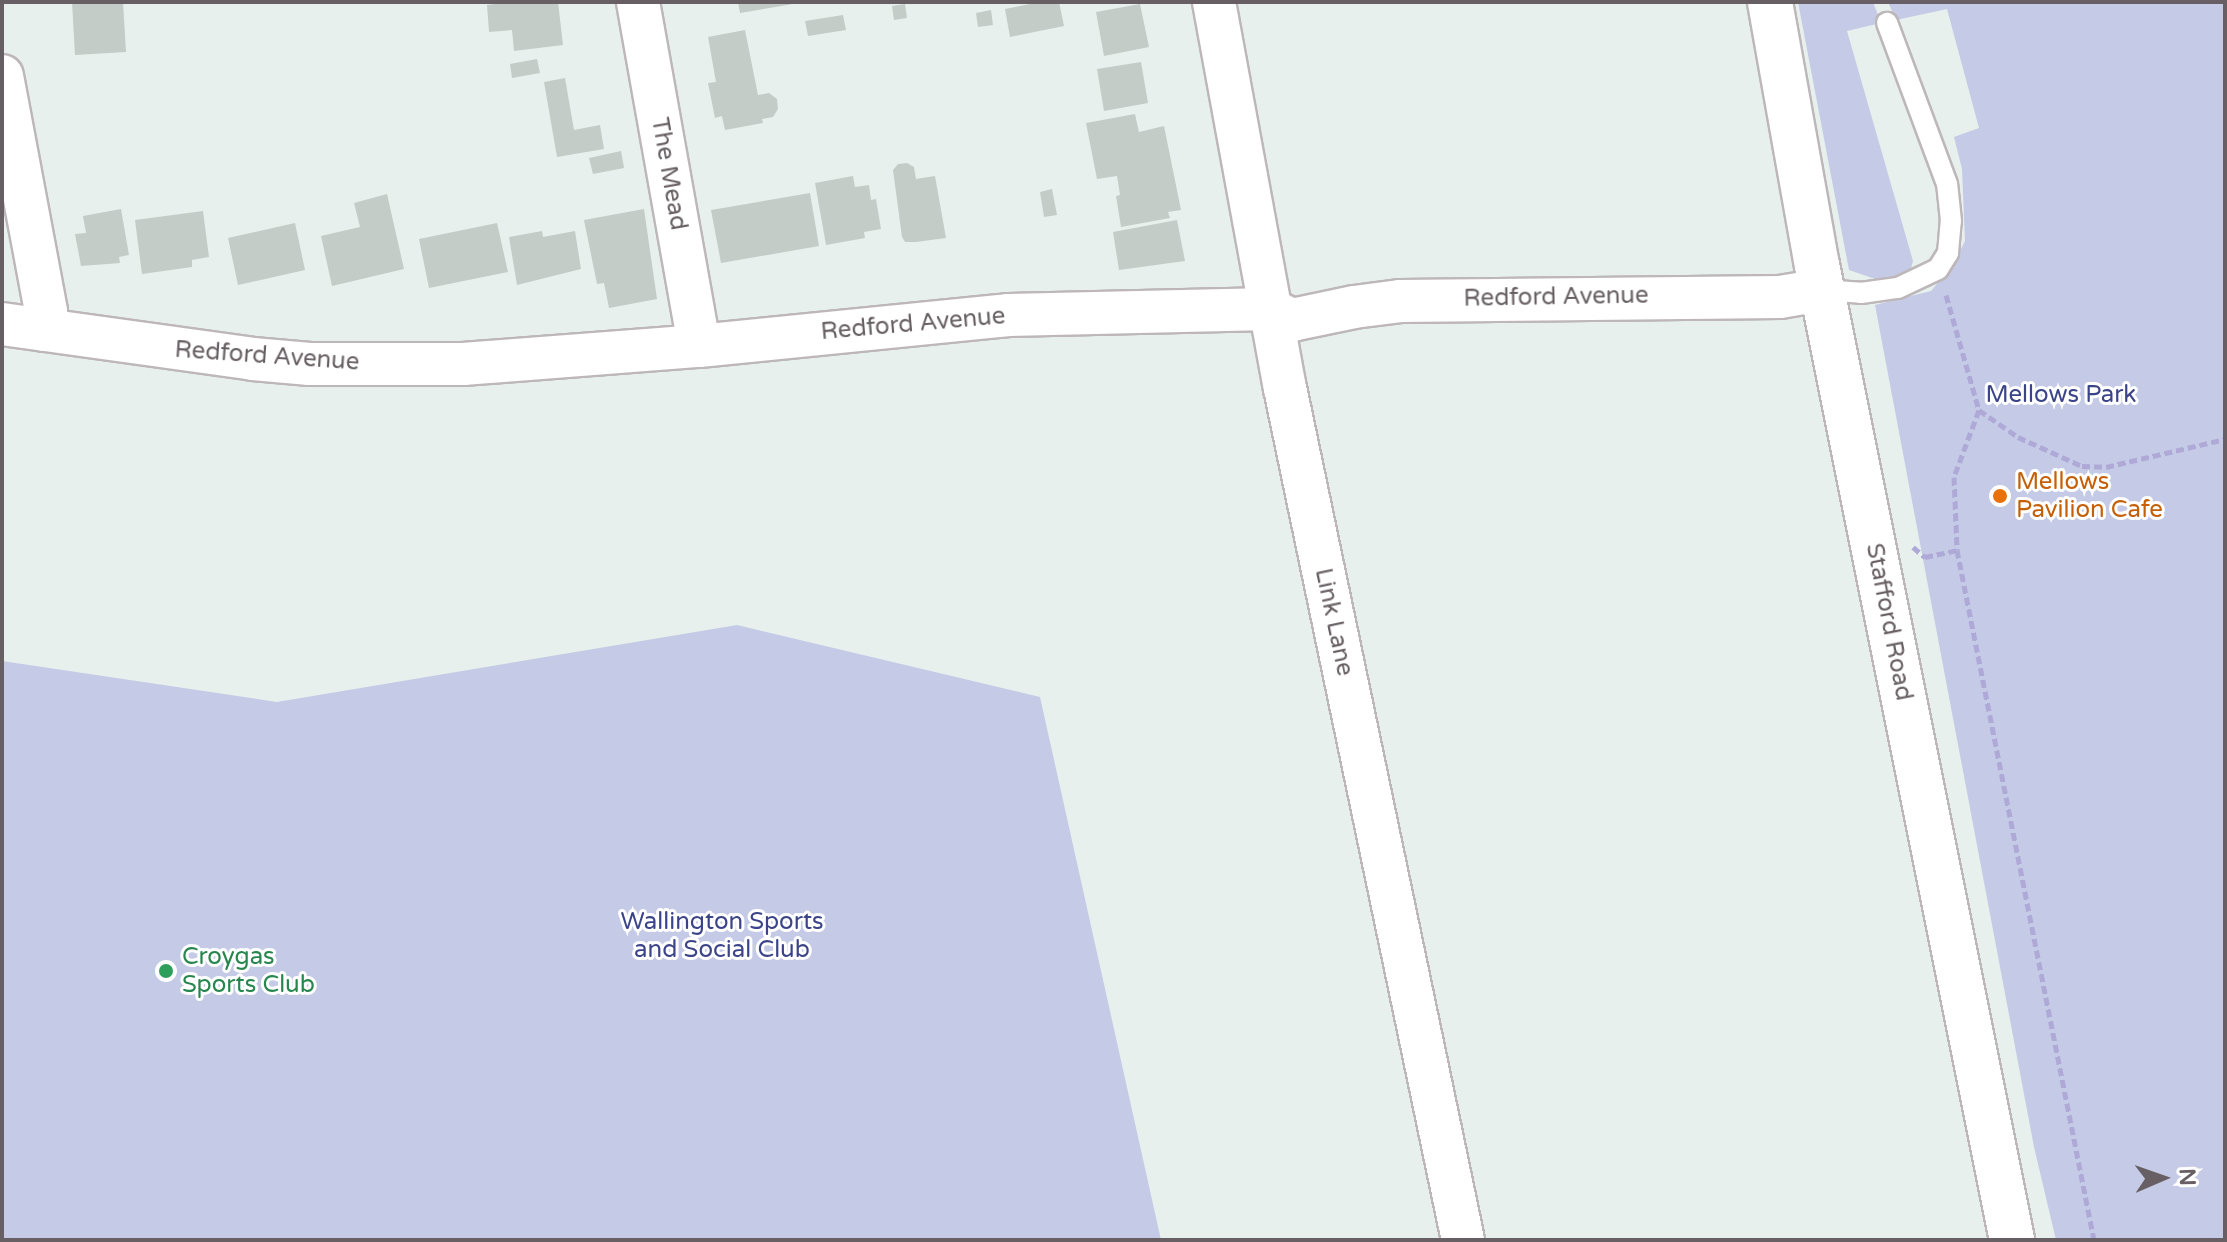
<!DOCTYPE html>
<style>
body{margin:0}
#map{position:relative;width:2227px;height:1242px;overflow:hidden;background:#e7f0ed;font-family:"Varela Round",sans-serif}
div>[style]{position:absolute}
.green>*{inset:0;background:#c5cae6}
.building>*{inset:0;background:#c3ccc7}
.path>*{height:5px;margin-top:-2.5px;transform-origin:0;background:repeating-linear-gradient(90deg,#aea9d7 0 8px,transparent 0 12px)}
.roads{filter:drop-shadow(2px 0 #bdb7ba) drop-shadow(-2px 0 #bdb7ba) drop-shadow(0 2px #bdb7ba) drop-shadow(0 -2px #bdb7ba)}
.lane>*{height:20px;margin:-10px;padding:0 10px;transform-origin:10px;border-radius:10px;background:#fff}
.street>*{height:42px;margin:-21px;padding:0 21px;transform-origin:21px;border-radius:21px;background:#fff}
.secondary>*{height:44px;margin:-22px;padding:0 22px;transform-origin:22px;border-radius:22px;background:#fff}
.dots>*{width:22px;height:22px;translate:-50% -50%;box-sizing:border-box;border:4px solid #fff;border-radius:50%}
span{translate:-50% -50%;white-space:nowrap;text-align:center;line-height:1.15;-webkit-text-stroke:6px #fff;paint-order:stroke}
.street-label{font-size:24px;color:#675f63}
.park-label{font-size:24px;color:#3c4489}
.food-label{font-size:24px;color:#c56008}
.left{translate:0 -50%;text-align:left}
.leisure-label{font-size:24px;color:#27864d}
.frame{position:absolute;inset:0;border:4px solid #675f63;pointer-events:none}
.north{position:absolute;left:2123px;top:1138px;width:80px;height:80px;-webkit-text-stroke:6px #fff;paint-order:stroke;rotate:88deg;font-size:22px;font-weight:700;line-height:32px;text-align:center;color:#675f63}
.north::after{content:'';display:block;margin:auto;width:28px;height:36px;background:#675f63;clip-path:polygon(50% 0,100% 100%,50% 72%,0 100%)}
</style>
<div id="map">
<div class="green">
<i style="clip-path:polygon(1798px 2px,1873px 2px,1881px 23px,1847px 31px,1913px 261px,1910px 272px,1901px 277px,1878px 280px,1849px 270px)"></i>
<i style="clip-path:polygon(1888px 2px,2225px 2px,2225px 1240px,2056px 1240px,2034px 1147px,1875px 305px,1931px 291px,1953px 265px,1965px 241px,1962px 169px,1954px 137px,1979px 128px,1947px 9px,1896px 20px)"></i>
<i style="clip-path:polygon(737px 625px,1040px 697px,1161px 1240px,2px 1240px,2px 661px,277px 702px)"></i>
</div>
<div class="building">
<i style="clip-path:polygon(72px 2px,123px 2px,126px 52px,75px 55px)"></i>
<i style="clip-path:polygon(510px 2px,558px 2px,563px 45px,514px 51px,512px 30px,489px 32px,487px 5px)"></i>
<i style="clip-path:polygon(738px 2px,793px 2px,793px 4px,740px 13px)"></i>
<i style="clip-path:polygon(1040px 2px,1059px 2px,1064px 26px,1010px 37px,1005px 9px)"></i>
<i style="clip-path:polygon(905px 4px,907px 18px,894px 20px,892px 6px)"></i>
<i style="clip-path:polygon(1140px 4px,1149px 47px,1104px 56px,1096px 12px)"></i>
<i style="clip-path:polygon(991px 10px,993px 25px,978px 27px,976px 13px)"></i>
<i style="clip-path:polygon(843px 15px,846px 30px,808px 36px,805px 21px)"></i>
<i style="clip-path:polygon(745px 30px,758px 95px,769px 93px,777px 99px,778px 109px,773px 117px,762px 119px,763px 123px,725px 130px,722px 116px,715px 118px,708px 83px,716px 82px,708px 37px)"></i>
<i style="clip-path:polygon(537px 59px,540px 73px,512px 78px,510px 64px)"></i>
<i style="clip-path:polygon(1141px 62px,1148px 103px,1104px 111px,1097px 69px)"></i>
<i style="clip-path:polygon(565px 78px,574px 130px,600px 125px,604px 149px,557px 157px,544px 82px)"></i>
<i style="clip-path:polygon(1135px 114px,1139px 132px,1164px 126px,1181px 210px,1168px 212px,1170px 218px,1121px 227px,1116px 196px,1120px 195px,1117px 176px,1097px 179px,1086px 123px)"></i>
<i style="clip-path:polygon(621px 151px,624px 168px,593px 174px,589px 158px)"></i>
<i style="clip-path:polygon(907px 163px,914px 167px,916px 179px,935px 176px,946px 238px,916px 242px,905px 242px,902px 237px,893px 170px,898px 164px)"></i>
<i style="clip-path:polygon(853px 176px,855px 187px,869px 185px,871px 200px,876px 199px,881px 229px,864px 232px,865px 238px,826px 245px,815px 183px)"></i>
<i style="clip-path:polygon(1052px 189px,1057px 215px,1044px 217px,1040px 192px)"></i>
<i style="clip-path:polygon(810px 193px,819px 246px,721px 263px,711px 210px)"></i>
<i style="clip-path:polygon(387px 194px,404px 269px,332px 286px,321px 236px,360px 227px,354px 203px)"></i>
<i style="clip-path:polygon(121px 209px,129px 255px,119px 257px,120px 263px,81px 266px,75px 234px,86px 233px,83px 216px)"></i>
<i style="clip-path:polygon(644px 209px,657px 299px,609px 308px,604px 283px,597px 284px,584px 220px)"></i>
<i style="clip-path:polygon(203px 211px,209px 257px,192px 260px,192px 267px,142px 274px,135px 220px)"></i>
<i style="clip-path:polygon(1177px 220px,1185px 261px,1119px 270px,1113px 232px)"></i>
<i style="clip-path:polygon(295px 223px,305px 270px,238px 285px,228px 238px)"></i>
<i style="clip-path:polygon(497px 223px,508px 272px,429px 288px,419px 239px)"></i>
<i style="clip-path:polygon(542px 231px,543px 237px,575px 231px,581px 269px,517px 285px,509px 237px)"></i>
</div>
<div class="path">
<i style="left:1946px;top:295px;width:120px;rotate:74deg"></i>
<i style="left:1979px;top:410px;width:72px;rotate:110.5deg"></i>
<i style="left:1954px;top:477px;width:73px;rotate:87.6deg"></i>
<i style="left:1957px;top:550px;width:703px;rotate:78.77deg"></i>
<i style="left:1979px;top:410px;width:47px;rotate:34.7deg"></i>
<i style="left:2018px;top:437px;width:70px;rotate:24.4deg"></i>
<i style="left:2082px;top:466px;width:24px;rotate:2deg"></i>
<i style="left:2106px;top:467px;width:122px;rotate:-13.2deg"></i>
<i style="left:1913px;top:547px;width:16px;rotate:40deg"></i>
<i style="left:1925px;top:557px;width:33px;rotate:-12deg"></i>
</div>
<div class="roads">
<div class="lane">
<i style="left:1822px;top:290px;width:39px;rotate:4deg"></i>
<i style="left:1861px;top:293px;width:37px;rotate:-8deg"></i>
<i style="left:1898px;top:288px;width:44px;rotate:-25.4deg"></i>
<i style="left:1938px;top:269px;width:19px;rotate:-58deg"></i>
<i style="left:1948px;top:253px;width:32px;rotate:-85deg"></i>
<i style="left:1951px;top:221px;width:37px;rotate:-96deg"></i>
<i style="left:1947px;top:184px;width:172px;rotate:-110.4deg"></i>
</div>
<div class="street">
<i style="left:638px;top:2px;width:349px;rotate:79.9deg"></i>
<i style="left:1214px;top:2px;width:392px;rotate:79.6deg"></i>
<i style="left:1285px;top:388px;width:870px;rotate:78.2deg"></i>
<i style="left:2px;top:76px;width:240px;rotate:79.4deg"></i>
<i style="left:46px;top:312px;width:18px;rotate:99deg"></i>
<i style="left:2px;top:324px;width:253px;rotate:7.9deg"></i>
<i style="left:253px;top:359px;width:57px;rotate:5deg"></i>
<i style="left:310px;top:364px;width:153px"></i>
<i style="left:463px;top:364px;width:237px;rotate:-4.4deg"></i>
<i style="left:699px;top:346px;width:311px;rotate:-5.7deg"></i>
<i style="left:1008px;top:315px;width:262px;rotate:-1.3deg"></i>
<i style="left:1270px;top:309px;width:25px;rotate:27deg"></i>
<i style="left:1292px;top:320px;width:63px;rotate:-11.8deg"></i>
<i style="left:1354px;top:307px;width:46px;rotate:-7.4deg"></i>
<i style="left:1400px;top:301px;width:380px;rotate:-0.6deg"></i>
<i style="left:1780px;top:297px;width:43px;rotate:-9.5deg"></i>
</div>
<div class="secondary">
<i style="left:1770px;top:2px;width:267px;rotate:79.9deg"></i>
<i style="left:1817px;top:265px;width:994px;rotate:78.69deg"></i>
</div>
</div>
<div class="dots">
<i style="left:2000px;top:496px;background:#e8710a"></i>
<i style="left:166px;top:971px;background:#2e9e5b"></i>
</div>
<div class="street-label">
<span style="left:669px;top:174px;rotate:80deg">The Mead</span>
<span style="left:1556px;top:297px;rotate:-1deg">Redford Avenue</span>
<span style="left:913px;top:324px;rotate:-5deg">Redford Avenue</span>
<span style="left:267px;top:356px;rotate:4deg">Redford Avenue</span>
<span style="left:1334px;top:622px;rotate:78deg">Link Lane</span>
<span style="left:1889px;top:622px;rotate:79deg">Stafford Road</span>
</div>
<div class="park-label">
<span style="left:2061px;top:395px">Mellows Park</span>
<span style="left:722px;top:936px">Wallington Sports<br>and Social Club</span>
</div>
<div class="food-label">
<span class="left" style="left:2016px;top:496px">Mellows<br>Pavilion Cafe</span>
</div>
<div class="leisure-label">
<span class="left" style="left:182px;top:971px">Croygas<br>Sports Club</span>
</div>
<div class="frame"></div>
<div class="north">N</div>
</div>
